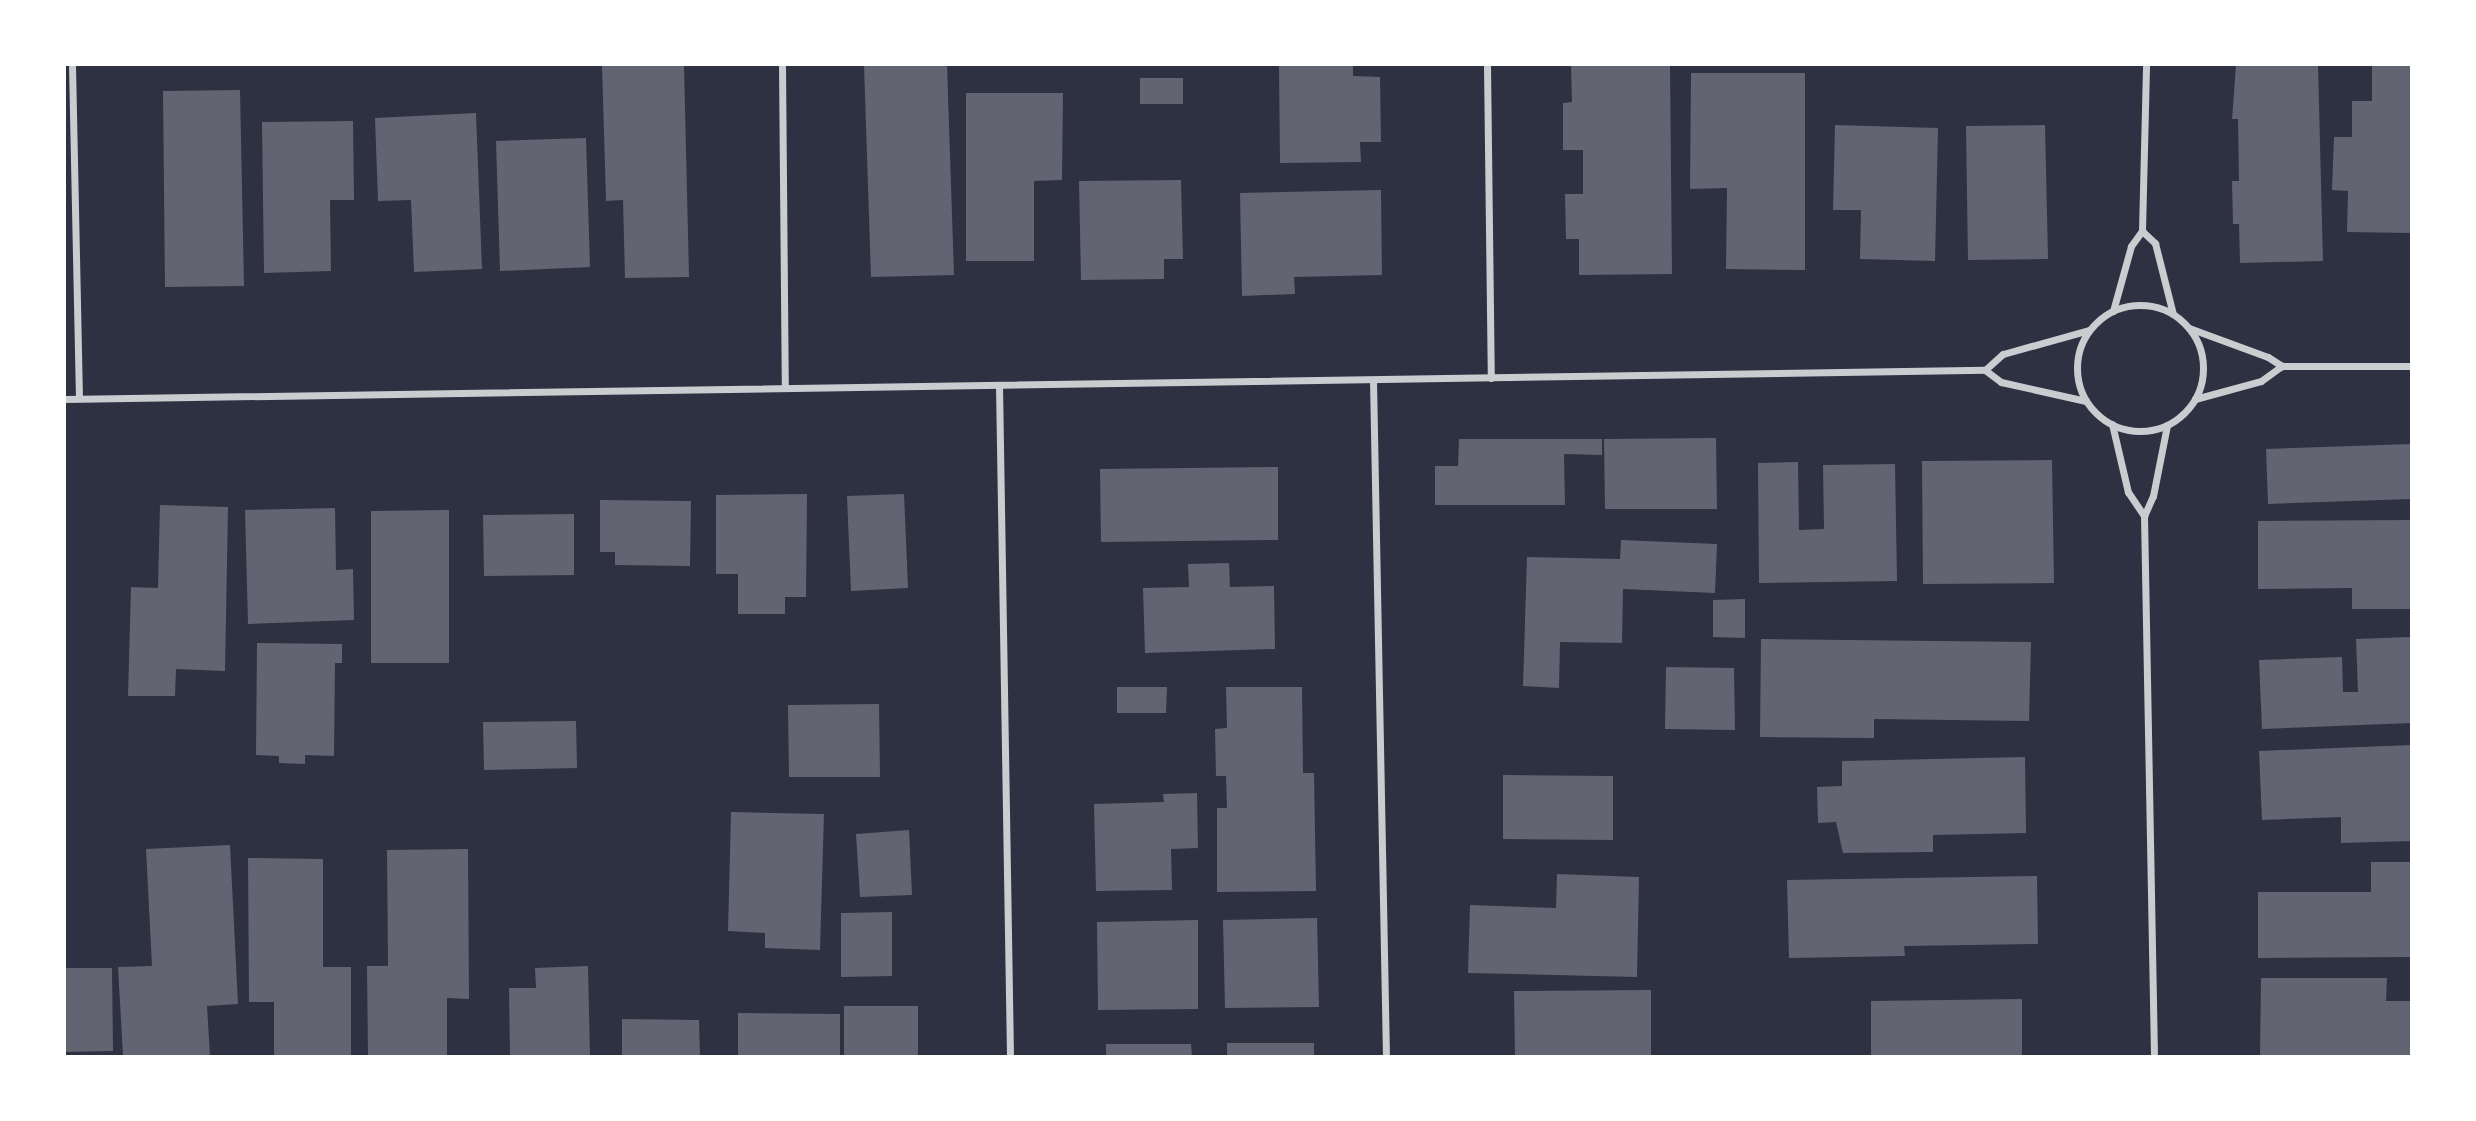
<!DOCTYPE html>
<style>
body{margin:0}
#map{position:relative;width:2476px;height:1121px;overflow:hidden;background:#2d3142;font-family:"IBM Plex Sans",sans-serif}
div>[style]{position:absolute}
.building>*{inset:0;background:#626471}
.minor>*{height:7px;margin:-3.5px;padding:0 3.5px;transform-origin:3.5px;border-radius:3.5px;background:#caccd0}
.minor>.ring{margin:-3.5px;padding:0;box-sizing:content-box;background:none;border:7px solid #caccd0;border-radius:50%}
span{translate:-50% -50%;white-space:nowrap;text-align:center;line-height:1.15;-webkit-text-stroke:7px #fff;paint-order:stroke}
.frame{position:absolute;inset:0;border:66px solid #fff;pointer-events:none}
</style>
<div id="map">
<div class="building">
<i style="clip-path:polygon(602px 65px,684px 65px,689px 277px,625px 278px,623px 200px,606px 201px)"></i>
<i style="clip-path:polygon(864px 65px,947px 65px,954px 275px,871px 277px)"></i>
<i style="clip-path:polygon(1279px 65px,1353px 65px,1353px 76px,1380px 77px,1381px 142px,1360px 142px,1361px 162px,1280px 163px)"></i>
<i style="clip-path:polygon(1571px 65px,1670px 65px,1672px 274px,1579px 275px,1579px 239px,1566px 239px,1565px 194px,1583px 194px,1583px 150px,1563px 150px,1563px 103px,1572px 102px)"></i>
<i style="clip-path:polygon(2236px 65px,2318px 65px,2323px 261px,2240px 263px,2239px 224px,2233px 224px,2232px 181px,2239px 181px,2238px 119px,2232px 119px)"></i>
<i style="clip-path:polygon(2372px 65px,2411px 65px,2411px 233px,2347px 232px,2348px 191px,2332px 190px,2334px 137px,2352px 137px,2352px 101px,2372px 101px)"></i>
<i style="clip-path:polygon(1691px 73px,1805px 73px,1805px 270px,1726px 269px,1727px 188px,1690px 189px)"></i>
<i style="clip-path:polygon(1140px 78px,1183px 78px,1183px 104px,1140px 104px)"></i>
<i style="clip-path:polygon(240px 90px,244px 286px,165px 287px,163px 91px)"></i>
<i style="clip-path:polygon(966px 93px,1063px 93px,1062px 180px,1034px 181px,1034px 261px,966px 261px)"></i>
<i style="clip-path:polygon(476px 113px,482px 269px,414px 272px,411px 200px,378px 201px,375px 118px)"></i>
<i style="clip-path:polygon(353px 121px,354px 200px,330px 200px,331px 271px,264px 273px,262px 122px)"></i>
<i style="clip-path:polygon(1835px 125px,1938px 128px,1935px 261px,1860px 259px,1861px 210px,1833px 210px)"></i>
<i style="clip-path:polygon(2045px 125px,2048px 259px,1968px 260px,1966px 126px)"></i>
<i style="clip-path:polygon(586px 138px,590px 267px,500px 271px,496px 141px)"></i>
<i style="clip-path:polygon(1181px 180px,1183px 259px,1164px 259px,1164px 279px,1081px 280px,1079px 181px)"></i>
<i style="clip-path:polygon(1381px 190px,1382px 275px,1294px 277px,1295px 294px,1242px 296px,1240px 193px)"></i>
<i style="clip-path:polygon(1716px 438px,1717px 509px,1605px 509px,1604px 439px)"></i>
<i style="clip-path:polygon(1459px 439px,1602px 439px,1602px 455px,1564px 454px,1565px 505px,1435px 505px,1435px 466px,1458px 466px)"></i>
<i style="clip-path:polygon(2411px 444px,2411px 499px,2268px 504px,2266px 449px)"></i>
<i style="clip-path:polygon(2052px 460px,2054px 583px,1923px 584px,1922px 461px)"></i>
<i style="clip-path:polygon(1798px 462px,1799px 530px,1824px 529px,1823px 465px,1895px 464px,1897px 581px,1759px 583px,1758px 463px)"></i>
<i style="clip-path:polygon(1278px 467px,1278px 540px,1101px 542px,1100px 469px)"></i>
<i style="clip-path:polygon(807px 494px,806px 597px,785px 597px,785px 614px,738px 614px,738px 574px,716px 574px,716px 495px)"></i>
<i style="clip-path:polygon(904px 494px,908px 588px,851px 591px,847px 496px)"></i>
<i style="clip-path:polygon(600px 500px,691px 501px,690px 566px,615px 565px,615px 552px,600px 552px)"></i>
<i style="clip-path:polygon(160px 505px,228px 507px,225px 671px,176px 669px,175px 696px,128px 696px,131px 587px,158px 588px)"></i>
<i style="clip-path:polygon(335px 508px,336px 570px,353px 569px,354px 620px,248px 624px,245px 510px)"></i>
<i style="clip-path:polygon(449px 510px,449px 663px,371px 663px,371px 511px)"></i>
<i style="clip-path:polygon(574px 514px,574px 575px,484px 576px,483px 515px)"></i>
<i style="clip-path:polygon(2411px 520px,2411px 609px,2352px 609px,2352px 588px,2258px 589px,2258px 521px)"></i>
<i style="clip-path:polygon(1621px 540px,1717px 544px,1715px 593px,1623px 589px,1622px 643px,1560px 642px,1559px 688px,1523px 686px,1527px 557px,1620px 559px)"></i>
<i style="clip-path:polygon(1229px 563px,1230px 587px,1274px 586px,1275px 649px,1145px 653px,1143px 588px,1189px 587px,1188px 564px)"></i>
<i style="clip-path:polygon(1745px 599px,1745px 638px,1713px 637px,1713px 600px)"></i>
<i style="clip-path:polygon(2411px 637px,2411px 723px,2262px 729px,2259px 660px,2342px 657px,2343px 692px,2358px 692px,2356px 639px)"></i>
<i style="clip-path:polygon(1761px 639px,2031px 642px,2029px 721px,1874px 719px,1874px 738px,1760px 737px)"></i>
<i style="clip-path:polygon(257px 643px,342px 644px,342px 663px,335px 663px,334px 756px,305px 755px,305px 764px,279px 763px,279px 756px,256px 755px)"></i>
<i style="clip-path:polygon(1666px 667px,1734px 668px,1735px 730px,1665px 729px)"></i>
<i style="clip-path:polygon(1117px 687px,1167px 687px,1166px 713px,1117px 713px)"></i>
<i style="clip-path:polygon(1226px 687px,1302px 687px,1303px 773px,1314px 773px,1316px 891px,1217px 892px,1217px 808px,1227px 808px,1226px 776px,1216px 776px,1215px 729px,1227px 728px)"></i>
<i style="clip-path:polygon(879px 704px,880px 777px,789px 777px,788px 705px)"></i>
<i style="clip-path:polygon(576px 721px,577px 768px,484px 770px,483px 722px)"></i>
<i style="clip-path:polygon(2411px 745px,2411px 841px,2341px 843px,2341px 817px,2262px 820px,2259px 751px)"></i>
<i style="clip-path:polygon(2025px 757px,2026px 833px,1933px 835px,1933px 852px,1843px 853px,1836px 822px,1818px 823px,1817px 787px,1842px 786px,1842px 761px)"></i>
<i style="clip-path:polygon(1503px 775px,1613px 776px,1613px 840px,1503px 839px)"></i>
<i style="clip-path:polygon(1197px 793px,1198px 848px,1171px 849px,1172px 890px,1096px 891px,1094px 804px,1164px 802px,1163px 794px)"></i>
<i style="clip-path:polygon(731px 812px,824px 814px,820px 950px,765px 948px,765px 933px,728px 931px)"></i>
<i style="clip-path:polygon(909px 830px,912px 895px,860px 897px,856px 834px)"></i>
<i style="clip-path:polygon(230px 845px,238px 1004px,207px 1006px,210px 1056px,123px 1056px,118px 967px,152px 966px,146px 849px)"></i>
<i style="clip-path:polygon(468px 849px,469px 999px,447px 998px,447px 1056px,368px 1056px,367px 966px,388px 966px,387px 850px)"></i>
<i style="clip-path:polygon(248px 858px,323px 859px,323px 967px,351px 967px,351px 1056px,274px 1056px,274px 1002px,249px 1002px)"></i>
<i style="clip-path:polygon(2371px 862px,2411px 862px,2411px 957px,2258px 958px,2258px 892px,2371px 892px)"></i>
<i style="clip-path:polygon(1557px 874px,1639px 877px,1637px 977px,1468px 973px,1470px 905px,1556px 908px)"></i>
<i style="clip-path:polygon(2037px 876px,2038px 944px,1904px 946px,1905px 956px,1789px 958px,1787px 880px)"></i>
<i style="clip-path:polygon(892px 912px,892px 976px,841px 977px,841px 913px)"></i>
<i style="clip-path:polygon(1317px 918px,1319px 1007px,1225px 1008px,1223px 920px)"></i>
<i style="clip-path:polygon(1198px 920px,1198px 1009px,1098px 1010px,1097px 922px)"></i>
<i style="clip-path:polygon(588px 966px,590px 1056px,510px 1056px,509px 988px,536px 988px,535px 968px)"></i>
<i style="clip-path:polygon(65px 968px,112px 968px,113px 1051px,65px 1052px)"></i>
<i style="clip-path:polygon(2261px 978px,2387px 978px,2386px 1001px,2411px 1001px,2411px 1056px,2260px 1056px)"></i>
<i style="clip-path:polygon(1651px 990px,1651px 1056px,1515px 1056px,1514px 991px)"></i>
<i style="clip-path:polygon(2022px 999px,2022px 1056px,1871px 1056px,1871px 1001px)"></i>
<i style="clip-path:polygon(844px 1006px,918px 1006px,918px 1056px,844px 1056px)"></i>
<i style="clip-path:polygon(738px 1013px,840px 1014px,840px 1056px,738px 1056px)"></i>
<i style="clip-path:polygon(622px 1019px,699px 1020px,700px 1056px,622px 1056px)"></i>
<i style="clip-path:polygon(1227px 1043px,1314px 1043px,1314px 1056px,1227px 1056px)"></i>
<i style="clip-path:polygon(1106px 1044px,1191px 1044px,1192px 1056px,1106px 1056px)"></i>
</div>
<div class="minor">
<i style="left:72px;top:65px;width:333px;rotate:88.8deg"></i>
<i style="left:782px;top:65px;width:323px;rotate:89.5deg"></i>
<i style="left:1487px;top:65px;width:313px;rotate:89.3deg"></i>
<i style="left:2142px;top:231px;width:18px;rotate:43deg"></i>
<i style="left:2155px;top:243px;width:73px;rotate:75.8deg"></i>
<i class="ring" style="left:2077px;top:305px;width:119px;height:119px"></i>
<i style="left:2113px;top:311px;width:67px;rotate:-74.5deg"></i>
<i style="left:2131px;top:246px;width:19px;rotate:-54deg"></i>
<i style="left:2142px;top:231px;width:166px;rotate:-88.6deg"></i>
<i style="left:2189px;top:328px;width:84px;rotate:20.2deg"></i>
<i style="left:2268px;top:357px;width:17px;rotate:33deg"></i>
<i style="left:1985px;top:370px;width:24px;rotate:-42deg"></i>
<i style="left:2003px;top:354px;width:89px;rotate:-15.6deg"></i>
<i style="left:1373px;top:380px;width:676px;rotate:88.9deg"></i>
<i style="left:999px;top:385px;width:671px;rotate:89.06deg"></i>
<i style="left:65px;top:399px;width:1920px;rotate:-0.87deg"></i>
<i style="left:1985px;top:370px;width:20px;rotate:37deg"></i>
<i style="left:2001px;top:382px;width:87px;rotate:12.6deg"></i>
<i style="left:2195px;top:399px;width:68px;rotate:-15.3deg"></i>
<i style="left:2261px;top:381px;width:26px;rotate:-36deg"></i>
<i style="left:2282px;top:366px;width:129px"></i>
<i style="left:2112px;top:424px;width:70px;rotate:76.8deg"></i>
<i style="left:2128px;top:492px;width:29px;rotate:56deg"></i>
<i style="left:2154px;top:1056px;width:540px;rotate:-91.06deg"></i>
<i style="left:2144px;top:516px;width:22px;rotate:-66deg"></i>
<i style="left:2153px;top:496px;width:72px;rotate:-78.8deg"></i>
</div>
<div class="frame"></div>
</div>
